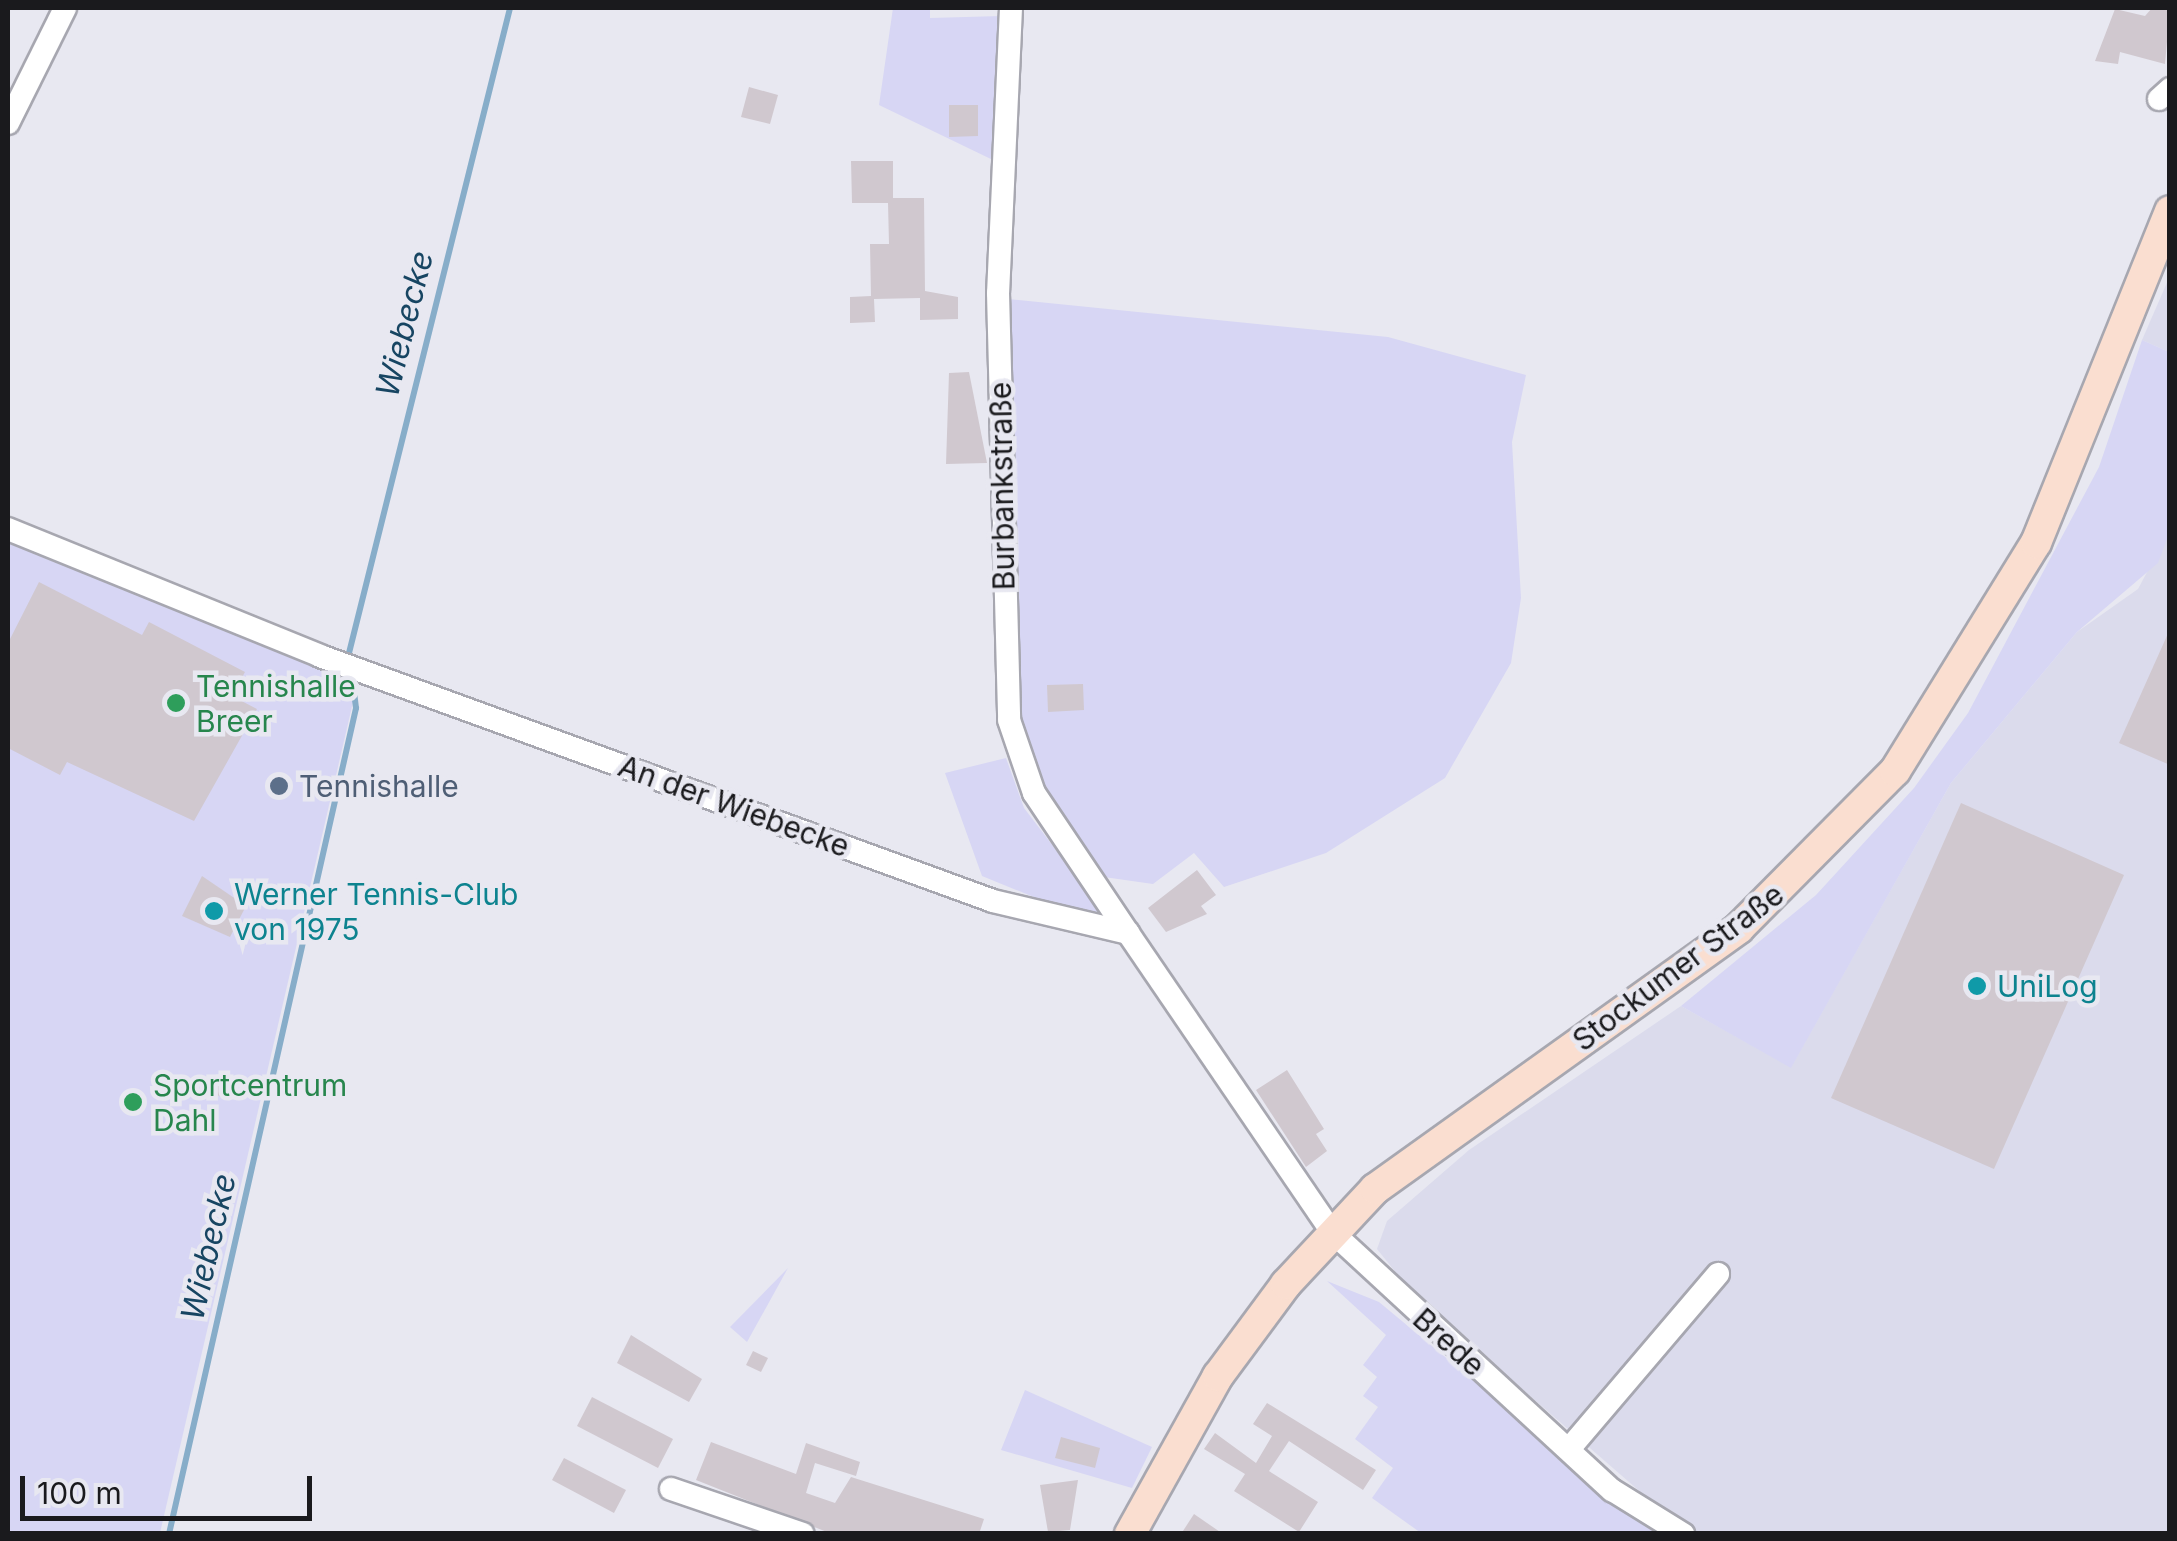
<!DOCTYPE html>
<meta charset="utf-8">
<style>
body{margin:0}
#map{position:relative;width:2177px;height:1541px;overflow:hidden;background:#e8e8f1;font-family:Inter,sans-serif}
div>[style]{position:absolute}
.built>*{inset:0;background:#dbdbec}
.green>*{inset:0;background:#d7d6f4}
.stream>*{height:6px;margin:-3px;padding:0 3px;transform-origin:3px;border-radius:3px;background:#87adc9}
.building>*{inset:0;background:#d0c8cf}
.roads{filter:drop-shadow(2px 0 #a7a7b0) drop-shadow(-2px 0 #a7a7b0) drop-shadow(0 2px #a7a7b0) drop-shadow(0 -2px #a7a7b0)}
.minor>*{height:22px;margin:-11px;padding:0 11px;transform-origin:11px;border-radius:11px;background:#fff}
.secondary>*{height:30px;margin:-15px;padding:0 15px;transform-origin:15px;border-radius:15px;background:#faded0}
.dots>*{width:28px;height:28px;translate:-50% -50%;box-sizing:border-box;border:5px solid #e8e8f1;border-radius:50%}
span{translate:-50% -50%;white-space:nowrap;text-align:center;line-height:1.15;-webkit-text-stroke:9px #e8e8f1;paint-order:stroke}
.street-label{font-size:30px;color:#1a1a1d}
.leisure-label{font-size:30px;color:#27864d}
.left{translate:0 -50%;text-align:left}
.service-label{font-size:30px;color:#4e5e75}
.culture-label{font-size:30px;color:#0d838f}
.water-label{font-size:32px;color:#174562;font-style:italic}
.frame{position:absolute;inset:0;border:10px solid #1a1a1d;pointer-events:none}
.scale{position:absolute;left:20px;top:1476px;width:292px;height:45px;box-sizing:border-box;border:5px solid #1a1a1d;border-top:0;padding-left:12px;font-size:30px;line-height:35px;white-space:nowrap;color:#1a1a1d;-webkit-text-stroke:8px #e8e8f1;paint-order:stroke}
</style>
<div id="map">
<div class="built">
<i style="clip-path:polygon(2169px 278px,2169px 352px,2142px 340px)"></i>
<i style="clip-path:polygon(2169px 531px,2169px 1533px,1674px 1533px,1667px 1515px,1414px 1295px,1377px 1249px,1387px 1221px,1469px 1150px,1681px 1006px,1791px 1067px,1951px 783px,2077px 632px,2138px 589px)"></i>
</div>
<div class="green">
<i style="clip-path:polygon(893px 8px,930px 8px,930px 18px,1001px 16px,995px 161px,879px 105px)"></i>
<i style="clip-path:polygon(1008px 299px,1388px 337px,1526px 375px,1512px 442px,1521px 598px,1511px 663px,1445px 778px,1326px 853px,1224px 887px,1194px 853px,1153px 884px,1104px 877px,1041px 785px,1020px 727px)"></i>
<i style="clip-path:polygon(2142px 340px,2169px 352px,2170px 531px,2158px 563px,2077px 632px,1951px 783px,1791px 1068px,1681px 1006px,1816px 895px,1914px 788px,1968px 713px,2099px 467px)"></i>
<i style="clip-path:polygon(8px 540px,357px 685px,160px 1533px,8px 1533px)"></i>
<i style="clip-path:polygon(1006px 758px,1024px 808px,1102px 910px,1095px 922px,982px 876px,945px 773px)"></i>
<i style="clip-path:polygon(788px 1268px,747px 1342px,730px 1327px)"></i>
<i style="clip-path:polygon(1327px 1281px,1379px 1302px,1657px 1533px,1421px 1533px,1372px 1498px,1393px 1468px,1355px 1439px,1378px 1407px,1363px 1396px,1377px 1377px,1363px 1365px,1386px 1335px)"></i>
<i style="clip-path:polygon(1025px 1390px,1152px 1447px,1132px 1488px,1001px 1450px)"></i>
</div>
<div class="stream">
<i style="left:349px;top:653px;width:665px;rotate:-75.98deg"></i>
<i style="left:169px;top:1534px;width:847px;rotate:-77.24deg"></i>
<i style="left:356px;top:708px;width:31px;rotate:-97deg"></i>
</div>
<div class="building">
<i style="clip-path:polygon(2152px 8px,2170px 8px,2165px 64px,2120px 52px,2118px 64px,2095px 61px,2115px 9px,2145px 16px)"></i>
<i style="clip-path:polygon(749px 87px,778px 95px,770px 124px,741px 117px)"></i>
<i style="clip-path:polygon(949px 105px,978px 105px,978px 136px,949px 137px)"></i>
<i style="clip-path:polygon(851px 161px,893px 161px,893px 198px,924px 198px,925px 291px,958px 297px,958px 319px,920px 320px,920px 298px,874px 299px,875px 322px,850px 323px,850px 297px,871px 296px,870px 244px,889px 244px,888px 203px,852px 203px)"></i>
<i style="clip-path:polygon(969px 372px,987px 463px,946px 464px,949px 373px)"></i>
<i style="clip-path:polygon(39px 582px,142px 635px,149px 622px,245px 672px,232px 696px,257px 709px,194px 821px,67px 762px,60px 775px,8px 748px,8px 643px)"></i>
<i style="clip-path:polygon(2170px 629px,2170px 765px,2119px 743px)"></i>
<i style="clip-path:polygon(1083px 684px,1084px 710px,1048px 712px,1047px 685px)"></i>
<i style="clip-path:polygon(1961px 803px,2124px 875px,1994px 1169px,1831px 1098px)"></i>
<i style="clip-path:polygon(1197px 870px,1216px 895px,1201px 906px,1207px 914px,1166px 932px,1148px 908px)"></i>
<i style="clip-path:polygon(202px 876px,246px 906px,230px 937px,182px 916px)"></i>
<i style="clip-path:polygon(1287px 1070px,1324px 1129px,1316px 1134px,1327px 1151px,1306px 1167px,1256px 1090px)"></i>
<i style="clip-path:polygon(216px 1077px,232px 1085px,225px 1099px,209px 1091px)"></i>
<i style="clip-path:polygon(631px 1335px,702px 1379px,689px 1402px,617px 1363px)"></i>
<i style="clip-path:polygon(753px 1351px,768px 1358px,761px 1372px,746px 1365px)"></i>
<i style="clip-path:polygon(592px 1397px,673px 1439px,658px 1468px,577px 1426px)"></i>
<i style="clip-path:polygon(1267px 1403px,1376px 1470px,1363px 1490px,1289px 1441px,1269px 1471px,1318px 1502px,1299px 1532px,1234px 1491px,1245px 1474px,1204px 1449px,1215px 1433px,1256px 1463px,1272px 1436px,1253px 1424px)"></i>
<i style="clip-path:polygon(1061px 1437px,1100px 1448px,1095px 1468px,1055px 1458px)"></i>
<i style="clip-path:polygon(711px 1442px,796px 1474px,806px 1443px,860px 1462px,856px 1476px,815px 1463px,806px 1493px,835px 1503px,851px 1477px,984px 1519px,979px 1534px,832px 1534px,696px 1480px)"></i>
<i style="clip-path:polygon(564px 1458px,626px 1490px,614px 1513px,552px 1480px)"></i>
<i style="clip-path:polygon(1078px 1480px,1070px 1530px,1048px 1532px,1040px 1485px)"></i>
<i style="clip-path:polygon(1194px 1514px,1223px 1534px,1181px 1534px)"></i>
</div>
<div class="roads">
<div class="minor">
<i style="left:1011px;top:8px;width:285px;rotate:92.6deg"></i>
<i style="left:998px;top:293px;width:427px;rotate:88.5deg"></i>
<i style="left:1009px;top:720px;width:77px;rotate:71.1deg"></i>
<i style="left:1034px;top:793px;width:169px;rotate:56.1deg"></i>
<i style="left:2159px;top:99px;width:15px;rotate:-42deg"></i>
<i style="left:8px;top:123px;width:128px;rotate:-63.6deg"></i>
<i style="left:8px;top:529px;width:337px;rotate:22.1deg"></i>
<i style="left:320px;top:656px;width:716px;rotate:20deg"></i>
<i style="left:993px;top:901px;width:139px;rotate:13.3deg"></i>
<i style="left:1128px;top:933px;width:362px;rotate:55.7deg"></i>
<i style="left:1332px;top:1232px;width:381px;rotate:42.7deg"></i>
<i style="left:1612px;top:1490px;width:84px;rotate:31.8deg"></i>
<i style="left:1569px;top:1449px;width:230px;rotate:-49.6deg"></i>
<i style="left:671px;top:1489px;width:139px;rotate:18.8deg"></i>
</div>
<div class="secondary">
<i style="left:1130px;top:1534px;width:181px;rotate:-60.9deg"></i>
<i style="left:1218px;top:1376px;width:114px;rotate:-53.5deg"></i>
<i style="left:1286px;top:1284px;width:130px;rotate:-46.9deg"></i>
<i style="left:1375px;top:1189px;width:448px;rotate:-35.6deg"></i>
<i style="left:1739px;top:928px;width:221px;rotate:-45.2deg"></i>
<i style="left:1895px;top:771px;width:268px;rotate:-58.3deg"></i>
<i style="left:2036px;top:543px;width:358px;rotate:-68deg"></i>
</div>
</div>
<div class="dots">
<i style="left:176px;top:703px;background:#2e9e5b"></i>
<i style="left:279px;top:786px;background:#5c6f8a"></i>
<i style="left:214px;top:911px;background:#0f9aa8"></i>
<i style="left:1977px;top:986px;background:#0f9aa8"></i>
<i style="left:133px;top:1102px;background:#2e9e5b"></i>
</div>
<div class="street-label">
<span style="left:1002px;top:486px;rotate:-91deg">Burbankstraße</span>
<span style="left:734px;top:806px;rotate:20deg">An der Wiebecke</span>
<span style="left:1678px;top:967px;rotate:-37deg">Stockumer Straße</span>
<span style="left:1449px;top:1342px;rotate:42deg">Brede</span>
</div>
<div class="leisure-label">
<span class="left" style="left:196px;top:703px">Tennishalle<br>Breer</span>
<span class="left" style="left:153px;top:1102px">Sportcentrum<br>Dahl</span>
</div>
<div class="service-label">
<span class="left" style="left:299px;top:786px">Tennishalle</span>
</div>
<div class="culture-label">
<span class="left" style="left:234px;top:911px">Werner Tennis-Club<br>von 1975</span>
<span class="left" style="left:1997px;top:986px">UniLog</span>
</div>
<div class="water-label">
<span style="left:405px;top:324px;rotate:-76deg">Wiebecke</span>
<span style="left:209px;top:1247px;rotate:-77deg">Wiebecke</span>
</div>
<div class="frame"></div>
<div class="scale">100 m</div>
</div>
